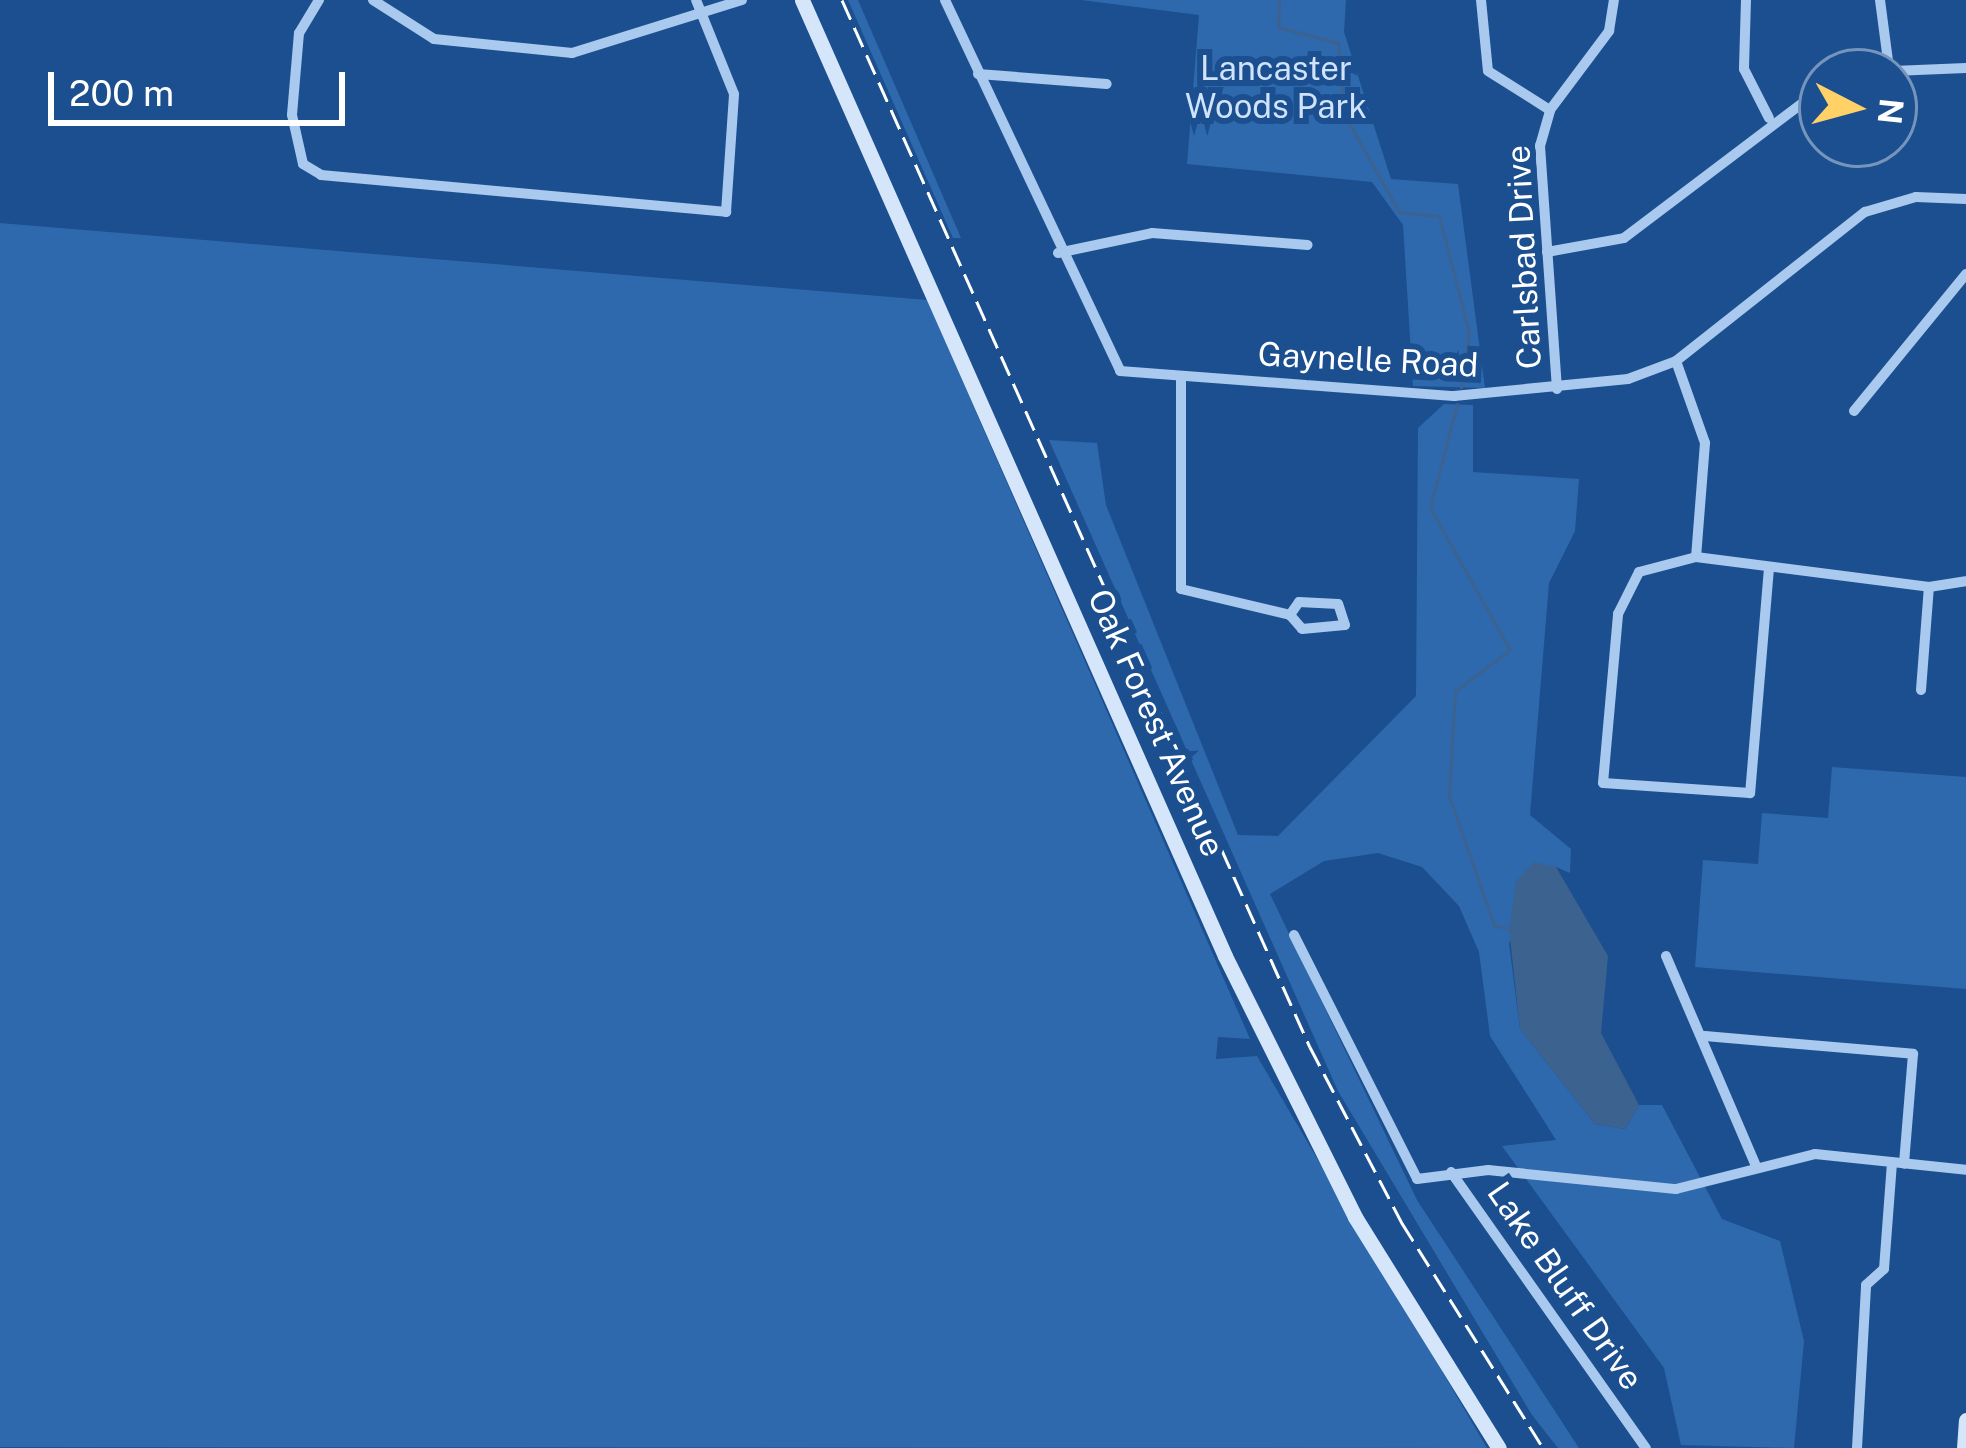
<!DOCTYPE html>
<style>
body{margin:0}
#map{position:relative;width:1966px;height:1448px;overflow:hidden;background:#1b4f8f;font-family:"Public Sans",sans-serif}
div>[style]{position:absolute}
.green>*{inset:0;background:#2e69ad}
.water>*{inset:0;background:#3c6290}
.stream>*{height:3px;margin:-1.5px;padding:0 1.5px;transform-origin:1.5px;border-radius:1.5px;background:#3c6290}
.street>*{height:10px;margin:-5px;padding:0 5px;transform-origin:5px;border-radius:5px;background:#a9c9ee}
.secondary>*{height:15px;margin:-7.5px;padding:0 7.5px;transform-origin:7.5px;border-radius:7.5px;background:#d6e6fa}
.rail>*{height:3px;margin-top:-1.5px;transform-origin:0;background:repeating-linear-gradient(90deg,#fff 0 21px,transparent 0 30px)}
span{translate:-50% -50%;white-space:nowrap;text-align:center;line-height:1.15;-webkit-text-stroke:12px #1b4f8f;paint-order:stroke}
.park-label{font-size:33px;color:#cfe3fa}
.street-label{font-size:33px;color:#fff}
.north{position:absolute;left:1798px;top:48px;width:120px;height:120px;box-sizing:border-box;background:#1b4f8f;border:3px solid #7695bc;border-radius:50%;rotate:96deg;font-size:33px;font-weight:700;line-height:48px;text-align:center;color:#fff}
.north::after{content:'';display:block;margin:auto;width:42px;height:54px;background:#ffd166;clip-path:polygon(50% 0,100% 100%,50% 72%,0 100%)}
.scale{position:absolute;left:48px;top:72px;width:297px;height:54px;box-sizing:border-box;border:6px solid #fff;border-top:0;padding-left:15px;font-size:36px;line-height:42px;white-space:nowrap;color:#fff;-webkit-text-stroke:9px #1b4f8f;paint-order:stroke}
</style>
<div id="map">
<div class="green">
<i style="clip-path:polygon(848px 0,858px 0,961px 238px,953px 238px)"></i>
<i style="clip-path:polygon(1081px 0,1346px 0,1344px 32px,1391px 179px,1458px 184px,1485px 388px,1413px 386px,1403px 225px,1372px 182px,1187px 164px,1199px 15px)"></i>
<i style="clip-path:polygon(0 223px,927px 300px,1250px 1039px,1218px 1037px,1216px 1059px,1257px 1056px,1487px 1448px,0 1447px)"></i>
<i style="clip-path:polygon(1444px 404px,1473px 405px,1473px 472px,1579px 479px,1575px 531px,1549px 583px,1530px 815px,1571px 849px,1570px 873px,1556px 867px,1509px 943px,1520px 1029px,1595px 1124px,1625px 1129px,1639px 1105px,1662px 1105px,1722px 1219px,1780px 1241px,1804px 1341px,1794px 1448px,1681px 1445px,1664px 1368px,1502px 1146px,1556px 1140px,1490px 1036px,1479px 952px,1459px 906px,1422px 867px,1378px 853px,1324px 861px,1270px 894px,1417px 1200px,1579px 1448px,1558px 1448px,1532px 1415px,1338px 1091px,1049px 440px,1097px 443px,1106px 505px,1238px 835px,1278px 836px,1416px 696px,1418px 428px)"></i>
<i style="clip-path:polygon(1832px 767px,1966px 777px,1966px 989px,1695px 967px,1703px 860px,1758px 864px,1762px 813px,1828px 818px)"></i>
</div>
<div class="water">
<i style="clip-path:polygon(1534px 862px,1556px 867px,1608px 956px,1601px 1033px,1639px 1105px,1625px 1129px,1595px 1124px,1520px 1029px,1509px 929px,1516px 881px)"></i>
</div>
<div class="stream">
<i style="left:1279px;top:0;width:27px;rotate:92deg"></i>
<i style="left:1278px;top:27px;width:62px;rotate:14.9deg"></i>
<i style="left:1338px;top:43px;width:73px;rotate:84.5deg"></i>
<i style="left:1345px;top:116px;width:110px;rotate:60.6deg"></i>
<i style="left:1399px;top:212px;width:40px;rotate:5.7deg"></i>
<i style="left:1439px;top:216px;width:121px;rotate:75.6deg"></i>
<i style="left:1469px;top:333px;width:55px;rotate:98.4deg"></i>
<i style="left:1457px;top:404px;width:107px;rotate:104.6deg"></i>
<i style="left:1430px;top:508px;width:163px;rotate:60.6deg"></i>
<i style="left:1510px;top:650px;width:69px;rotate:143.3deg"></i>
<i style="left:1455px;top:691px;width:105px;rotate:93.3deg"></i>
<i style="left:1449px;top:796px;width:137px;rotate:70.8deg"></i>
<i style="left:1494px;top:925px;width:16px;rotate:15deg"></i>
</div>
<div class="street">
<i style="left:319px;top:0;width:39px;rotate:121deg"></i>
<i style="left:299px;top:33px;width:82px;rotate:94.9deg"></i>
<i style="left:292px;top:115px;width:50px;rotate:77.3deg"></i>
<i style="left:303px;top:164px;width:21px;rotate:31deg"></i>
<i style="left:321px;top:175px;width:407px;rotate:5.2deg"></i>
<i style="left:726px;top:212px;width:118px;rotate:-86.1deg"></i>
<i style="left:734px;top:94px;width:101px;rotate:-112deg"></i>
<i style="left:373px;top:0;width:72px;rotate:32.6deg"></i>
<i style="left:434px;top:39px;width:139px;rotate:5.8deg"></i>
<i style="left:572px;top:53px;width:178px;rotate:-17.3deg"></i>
<i style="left:945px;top:0;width:410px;rotate:64.7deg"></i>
<i style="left:1120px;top:371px;width:335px;rotate:4.3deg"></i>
<i style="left:1454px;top:396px;width:175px;rotate:-5.6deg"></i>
<i style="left:1628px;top:379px;width:51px;rotate:-20.6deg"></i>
<i style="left:1676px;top:361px;width:241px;rotate:-38.3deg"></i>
<i style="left:1865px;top:212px;width:53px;rotate:-16.4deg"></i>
<i style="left:1916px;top:197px;width:50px;rotate:2.3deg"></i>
<i style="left:1481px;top:0;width:71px;rotate:84.4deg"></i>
<i style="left:1488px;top:71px;width:73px;rotate:32.2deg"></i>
<i style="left:1746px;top:0;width:69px;rotate:91.7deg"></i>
<i style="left:1744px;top:69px;width:55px;rotate:63deg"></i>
<i style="left:1880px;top:0;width:69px;rotate:82.5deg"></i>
<i style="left:1869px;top:72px;width:97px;rotate:-2.4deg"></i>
<i style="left:978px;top:74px;width:129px;rotate:4.4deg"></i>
<i style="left:1547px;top:252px;width:78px;rotate:-10.3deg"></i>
<i style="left:1624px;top:238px;width:248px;rotate:-37.1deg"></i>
<i style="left:1058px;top:253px;width:96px;rotate:-12deg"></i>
<i style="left:1152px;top:233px;width:156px;rotate:4.4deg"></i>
<i style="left:1676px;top:361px;width:87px;rotate:70.5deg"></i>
<i style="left:1705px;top:443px;width:114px;rotate:94.5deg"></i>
<i style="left:1181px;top:376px;width:213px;rotate:90deg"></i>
<i style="left:1181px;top:589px;width:112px;rotate:13.4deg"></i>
<i style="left:1290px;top:615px;width:18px;rotate:49deg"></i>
<i style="left:1302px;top:629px;width:43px;rotate:-5.3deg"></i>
<i style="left:1345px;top:625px;width:22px;rotate:-108deg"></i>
<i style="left:1338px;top:604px;width:39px;rotate:-177deg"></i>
<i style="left:1299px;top:602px;width:16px;rotate:125deg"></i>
<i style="left:1557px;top:389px;width:244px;rotate:-94deg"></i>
<i style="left:1540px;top:146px;width:37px;rotate:-74deg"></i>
<i style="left:1550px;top:110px;width:99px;rotate:-53.2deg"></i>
<i style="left:1609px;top:31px;width:31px;rotate:-81deg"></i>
<i style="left:1854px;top:411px;width:177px;rotate:-50.7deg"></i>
<i style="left:1769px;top:568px;width:226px;rotate:94.8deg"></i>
<i style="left:1750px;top:793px;width:147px;rotate:-176.1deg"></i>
<i style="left:1603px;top:783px;width:170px;rotate:-84.9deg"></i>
<i style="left:1618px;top:614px;width:47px;rotate:-63.4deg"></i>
<i style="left:1639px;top:572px;width:59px;rotate:-14.7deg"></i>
<i style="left:1696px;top:557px;width:235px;rotate:7.3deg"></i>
<i style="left:1929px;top:587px;width:37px;rotate:-9deg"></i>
<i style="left:1921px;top:690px;width:103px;rotate:-85.6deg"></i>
<i style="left:1294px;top:935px;width:273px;rotate:63.2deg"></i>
<i style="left:1417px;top:1179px;width:72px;rotate:-7.2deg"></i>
<i style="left:1488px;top:1170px;width:189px;rotate:5.8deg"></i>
<i style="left:1676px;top:1189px;width:143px;rotate:-14.1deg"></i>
<i style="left:1815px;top:1154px;width:152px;rotate:6deg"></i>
<i style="left:1666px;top:956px;width:226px;rotate:66.8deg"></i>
<i style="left:1705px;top:1036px;width:209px;rotate:4.9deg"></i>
<i style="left:1913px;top:1054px;width:110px;rotate:94.7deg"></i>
<i style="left:1451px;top:1172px;width:338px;rotate:54.8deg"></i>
<i style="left:1857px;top:1448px;width:163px;rotate:-86.8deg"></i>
<i style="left:1866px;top:1285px;width:24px;rotate:-42deg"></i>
<i style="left:1884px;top:1269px;width:107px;rotate:-85.7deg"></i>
</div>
<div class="secondary">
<i style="left:802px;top:0;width:1045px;rotate:66.13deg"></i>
<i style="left:1225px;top:956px;width:292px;rotate:63.5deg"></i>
<i style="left:1355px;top:1217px;width:272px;rotate:58.1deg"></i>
<i style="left:1964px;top:1448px;width:28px;rotate:-86deg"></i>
</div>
<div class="rail">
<i style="left:842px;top:0;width:1147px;rotate:65.92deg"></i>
<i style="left:1310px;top:1047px;width:199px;rotate:62.4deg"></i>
<i style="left:1402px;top:1223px;width:266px;rotate:57.9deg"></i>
</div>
<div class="park-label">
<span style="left:1276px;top:88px">Lancaster<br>Woods Park</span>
</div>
<div class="street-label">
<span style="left:1524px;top:257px;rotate:-93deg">Carlsbad Drive</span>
<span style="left:1368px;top:360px;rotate:3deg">Gaynelle Road</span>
<span style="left:1156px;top:723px;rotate:66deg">Oak Forest Avenue</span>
<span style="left:1565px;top:1286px;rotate:55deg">Lake Bluff Drive</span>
</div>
<div class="north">N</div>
<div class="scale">200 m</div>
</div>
